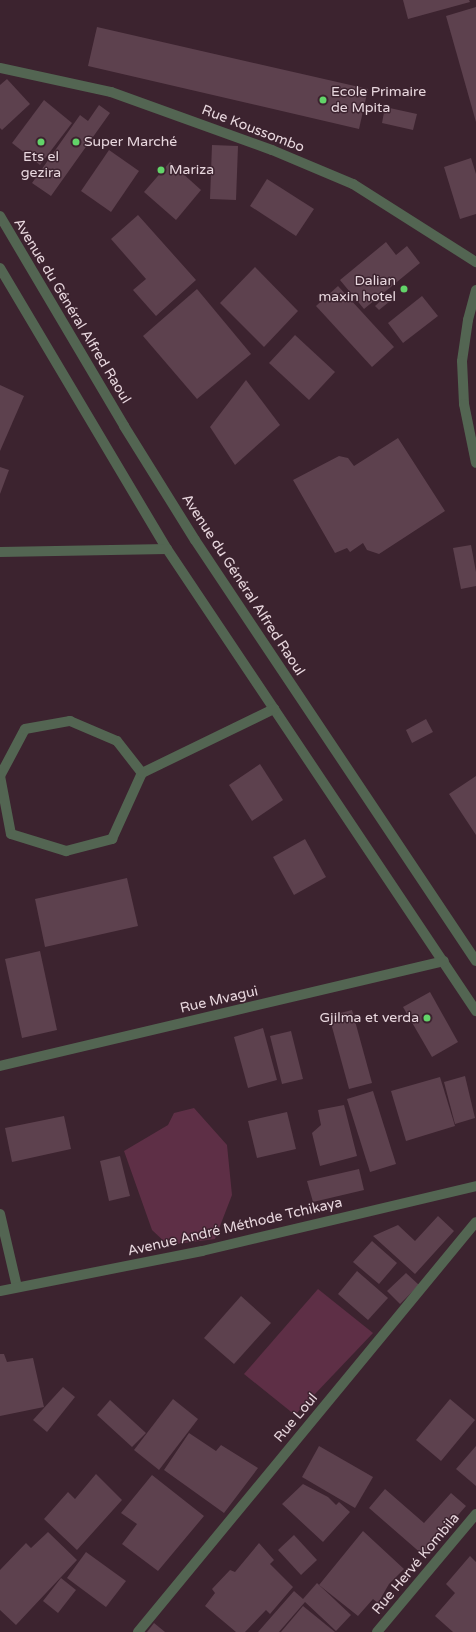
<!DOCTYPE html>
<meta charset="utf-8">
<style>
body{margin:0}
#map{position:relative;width:476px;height:1632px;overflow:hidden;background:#3c232f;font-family:"Varela Round",sans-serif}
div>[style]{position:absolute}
.green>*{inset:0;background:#5e2f46}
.building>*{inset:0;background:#5d414e}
.minor>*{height:10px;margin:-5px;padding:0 5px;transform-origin:5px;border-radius:5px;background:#536552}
.dots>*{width:11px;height:11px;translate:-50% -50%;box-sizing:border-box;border:2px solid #3c232f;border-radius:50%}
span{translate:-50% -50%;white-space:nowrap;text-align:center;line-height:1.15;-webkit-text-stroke:3px #3c232f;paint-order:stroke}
.poi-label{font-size:14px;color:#e8d7de}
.left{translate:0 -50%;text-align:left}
.right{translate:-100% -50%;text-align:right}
.street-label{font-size:14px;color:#e8d7de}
</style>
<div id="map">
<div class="green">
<i style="clip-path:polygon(194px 1108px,227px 1145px,232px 1195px,215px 1239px,168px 1245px,152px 1230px,124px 1151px,168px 1125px,174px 1113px)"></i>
<i style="clip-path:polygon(318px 1289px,373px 1333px,295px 1415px,244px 1374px)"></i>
</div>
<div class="building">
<i style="clip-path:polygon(403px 0,469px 0,470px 2px,408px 19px)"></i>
<i style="clip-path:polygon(476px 7px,476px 122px,446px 16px)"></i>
<i style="clip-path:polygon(97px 27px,368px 89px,359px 129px,88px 66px)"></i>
<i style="clip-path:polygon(7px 79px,30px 104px,2px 130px,0 128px,0 85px)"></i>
<i style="clip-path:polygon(44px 100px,72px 123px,40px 165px,12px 143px)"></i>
<i style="clip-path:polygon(99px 105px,110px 113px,51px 196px,32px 183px,80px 115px,88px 121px)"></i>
<i style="clip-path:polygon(385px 107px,417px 114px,413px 130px,382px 123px)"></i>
<i style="clip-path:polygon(212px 145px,238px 146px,236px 200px,210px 199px)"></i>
<i style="clip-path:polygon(109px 150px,139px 171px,111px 212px,81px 191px)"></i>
<i style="clip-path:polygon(471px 158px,476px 174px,476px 214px,460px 219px,444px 167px)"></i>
<i style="clip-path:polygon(170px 162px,201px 190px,176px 220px,144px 192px)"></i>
<i style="clip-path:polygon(267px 179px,314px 209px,296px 236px,250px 206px)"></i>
<i style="clip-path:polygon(138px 215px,196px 280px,156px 316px,133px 290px,146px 279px,111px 239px)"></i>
<i style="clip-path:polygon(386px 242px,396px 255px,407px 246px,420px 263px,364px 309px,340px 280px)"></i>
<i style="clip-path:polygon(255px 267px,298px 311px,264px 347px,220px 303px)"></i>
<i style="clip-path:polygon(338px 286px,394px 347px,372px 367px,316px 306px)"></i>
<i style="clip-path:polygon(197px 289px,251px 354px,197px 399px,143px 336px)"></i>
<i style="clip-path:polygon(422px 296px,438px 316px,403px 343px,388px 323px)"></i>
<i style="clip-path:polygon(385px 297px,389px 302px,379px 310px,375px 306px)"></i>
<i style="clip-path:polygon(295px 335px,335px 372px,309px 400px,269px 363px)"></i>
<i style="clip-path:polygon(246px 380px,280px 425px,235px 465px,210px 427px)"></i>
<i style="clip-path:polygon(0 385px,24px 396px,0 451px)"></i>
<i style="clip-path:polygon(398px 438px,445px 511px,379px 554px,367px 550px,363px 543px,350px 552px,347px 548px,335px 553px,293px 480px,339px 456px,348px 458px,354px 466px)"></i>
<i style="clip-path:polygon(0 467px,9px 470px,0 494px)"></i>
<i style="clip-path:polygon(471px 545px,476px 572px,476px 586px,461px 589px,453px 548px)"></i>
<i style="clip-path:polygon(426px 719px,433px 732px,412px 743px,406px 730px)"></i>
<i style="clip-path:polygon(260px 764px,283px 800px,252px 821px,229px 785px)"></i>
<i style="clip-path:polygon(476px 776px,476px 835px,449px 794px)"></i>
<i style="clip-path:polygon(305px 839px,326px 877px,294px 895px,273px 857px)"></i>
<i style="clip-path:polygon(127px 878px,138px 926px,45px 947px,35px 899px)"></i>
<i style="clip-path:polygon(40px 951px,57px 1030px,22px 1038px,5px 959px)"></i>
<i style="clip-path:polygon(430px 992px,458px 1042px,432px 1057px,403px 1007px)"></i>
<i style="clip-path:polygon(352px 1010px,372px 1083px,349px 1089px,329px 1016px)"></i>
<i style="clip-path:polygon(263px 1028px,277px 1080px,248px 1088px,234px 1037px)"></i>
<i style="clip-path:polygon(291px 1031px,303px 1079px,282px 1084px,270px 1036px)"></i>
<i style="clip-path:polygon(465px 1076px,475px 1118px,455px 1124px,444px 1082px)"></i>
<i style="clip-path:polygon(440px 1077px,455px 1126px,406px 1141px,391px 1091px)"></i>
<i style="clip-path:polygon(373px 1091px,396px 1164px,370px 1172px,347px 1099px)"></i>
<i style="clip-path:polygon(344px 1105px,357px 1156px,320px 1166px,312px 1133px,321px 1125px,318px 1110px)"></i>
<i style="clip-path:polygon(287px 1112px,296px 1149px,257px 1158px,248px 1121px)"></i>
<i style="clip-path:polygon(64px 1116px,71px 1149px,12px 1162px,5px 1128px)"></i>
<i style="clip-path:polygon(120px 1156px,130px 1196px,109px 1201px,100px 1161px)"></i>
<i style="clip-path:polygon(359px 1169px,364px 1190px,313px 1202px,307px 1181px)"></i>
<i style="clip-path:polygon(438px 1216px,454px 1231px,415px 1274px,373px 1236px,398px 1225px,415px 1241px)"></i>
<i style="clip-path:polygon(372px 1241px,397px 1263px,379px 1284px,353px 1262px)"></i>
<i style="clip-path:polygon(357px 1271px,388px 1298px,368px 1320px,338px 1294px)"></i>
<i style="clip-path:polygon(406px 1273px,419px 1285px,400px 1304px,387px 1291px)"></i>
<i style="clip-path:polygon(241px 1296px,271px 1323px,234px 1364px,204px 1338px)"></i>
<i style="clip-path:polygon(0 1354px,4px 1354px,7px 1362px,33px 1358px,44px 1407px,0 1416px)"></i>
<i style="clip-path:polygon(63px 1387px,75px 1397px,47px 1432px,33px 1420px)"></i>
<i style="clip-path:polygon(173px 1399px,198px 1419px,159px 1470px,134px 1450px)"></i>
<i style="clip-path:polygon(450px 1399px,475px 1420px,441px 1461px,416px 1440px)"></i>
<i style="clip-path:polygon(110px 1400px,146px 1433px,132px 1447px,97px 1415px)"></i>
<i style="clip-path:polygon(189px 1433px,216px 1451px,221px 1445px,258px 1468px,224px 1513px,164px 1470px)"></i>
<i style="clip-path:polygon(319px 1446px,373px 1477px,355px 1508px,302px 1477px)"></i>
<i style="clip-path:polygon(476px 1446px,476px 1486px,456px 1469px)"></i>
<i style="clip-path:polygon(96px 1474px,122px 1500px,77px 1550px,44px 1519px,68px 1492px,75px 1499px)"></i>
<i style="clip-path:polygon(152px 1475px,204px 1516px,158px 1571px,122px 1544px,137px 1524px,121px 1513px)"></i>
<i style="clip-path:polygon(303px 1484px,328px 1497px,336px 1505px,339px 1502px,350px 1512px,323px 1542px,282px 1504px)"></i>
<i style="clip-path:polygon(385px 1489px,424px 1523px,451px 1493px,466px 1506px,423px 1555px,369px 1508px)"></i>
<i style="clip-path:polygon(363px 1531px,404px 1569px,389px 1584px,378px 1603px,373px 1599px,358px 1616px,319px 1585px)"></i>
<i style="clip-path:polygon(48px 1532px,77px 1560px,16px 1625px,0 1610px,0 1570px,26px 1543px,31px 1548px)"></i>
<i style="clip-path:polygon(294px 1535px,317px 1560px,301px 1575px,278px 1550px)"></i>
<i style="clip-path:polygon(259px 1543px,274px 1560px,270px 1564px,293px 1587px,270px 1614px,266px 1610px,245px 1632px,236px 1632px,205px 1606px,215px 1593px,212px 1589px,230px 1570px,235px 1572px)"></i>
<i style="clip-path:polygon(86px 1552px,126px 1581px,106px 1607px,67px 1578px)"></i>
<i style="clip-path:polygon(470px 1556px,476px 1562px,476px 1632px,453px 1632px,435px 1616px,455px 1593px,446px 1584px)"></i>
<i style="clip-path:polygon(61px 1578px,76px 1590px,58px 1613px,43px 1601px)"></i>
<i style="clip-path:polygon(317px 1583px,351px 1615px,336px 1631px,305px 1602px,279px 1632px,258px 1632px,294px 1591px,303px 1599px)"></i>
<i style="clip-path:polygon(303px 1606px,335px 1632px,281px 1632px)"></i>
<i style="clip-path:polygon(154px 1623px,165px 1632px,147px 1632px)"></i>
</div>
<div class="minor">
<i style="left:0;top:68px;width:114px;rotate:12.2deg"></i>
<i style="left:111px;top:92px;width:171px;rotate:19.8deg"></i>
<i style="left:272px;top:150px;width:88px;rotate:22.8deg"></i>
<i style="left:353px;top:184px;width:146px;rotate:32.4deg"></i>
<i style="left:0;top:216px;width:244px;rotate:59.4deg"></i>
<i style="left:124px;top:426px;width:134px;rotate:58.1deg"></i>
<i style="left:195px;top:540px;width:506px;rotate:56.28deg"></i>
<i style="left:0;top:268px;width:327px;rotate:59.3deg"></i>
<i style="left:167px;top:549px;width:556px;rotate:56.22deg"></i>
<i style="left:476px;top:290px;width:31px;rotate:105deg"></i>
<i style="left:468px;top:320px;width:41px;rotate:98.3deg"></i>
<i style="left:462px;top:361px;width:43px;rotate:87.3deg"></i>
<i style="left:464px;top:404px;width:60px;rotate:78.5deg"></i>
<i style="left:0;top:552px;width:167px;rotate:-1deg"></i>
<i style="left:0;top:776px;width:59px;rotate:79.3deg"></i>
<i style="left:11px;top:834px;width:58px;rotate:17.2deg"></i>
<i style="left:66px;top:851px;width:48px;rotate:-14.6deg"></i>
<i style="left:112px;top:839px;width:72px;rotate:-65.6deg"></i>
<i style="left:142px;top:773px;width:147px;rotate:-25.9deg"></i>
<i style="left:0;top:776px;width:53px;rotate:-62deg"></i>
<i style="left:25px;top:729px;width:46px;rotate:-10.1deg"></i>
<i style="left:70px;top:721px;width:51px;rotate:23.1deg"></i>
<i style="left:117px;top:741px;width:41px;rotate:52deg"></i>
<i style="left:0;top:1066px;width:456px;rotate:-13.3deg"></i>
<i style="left:0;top:1214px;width:75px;rotate:76.9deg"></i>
<i style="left:0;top:1291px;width:206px;rotate:-11.2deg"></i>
<i style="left:202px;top:1251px;width:282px;rotate:-13.3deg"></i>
<i style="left:138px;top:1632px;width:531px;rotate:-50.5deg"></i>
<i style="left:377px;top:1632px;width:154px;rotate:-50deg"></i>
</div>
<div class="dots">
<i style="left:323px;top:100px;background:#62d469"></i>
<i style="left:41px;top:142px;background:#62d469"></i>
<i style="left:76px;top:142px;background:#62d469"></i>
<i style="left:161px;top:170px;background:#62d469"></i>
<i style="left:404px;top:289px;background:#62d469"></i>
<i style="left:427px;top:1018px;background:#62d469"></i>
</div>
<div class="poi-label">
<span class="left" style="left:331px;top:100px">Ecole Primaire<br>de Mpita</span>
<span class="left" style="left:84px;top:142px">Super Marché</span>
<span style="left:41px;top:165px">Ets el<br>gezira</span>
<span class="left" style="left:169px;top:170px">Mariza</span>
<span class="right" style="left:396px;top:289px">Dalian<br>maxin hotel</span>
<span class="right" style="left:419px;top:1018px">Gjilma et verda</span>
</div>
<div class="street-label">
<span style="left:253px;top:129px;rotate:21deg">Rue Koussombo</span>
<span style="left:72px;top:311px;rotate:59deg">Avenue du Général Alfred Raoul</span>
<span style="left:243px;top:585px;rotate:57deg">Avenue du Général Alfred Raoul</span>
<span style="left:219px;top:1000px;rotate:-13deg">Rue Mvagui</span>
<span style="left:235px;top:1227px;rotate:-13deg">Avenue André Méthode Tchikaya</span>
<span style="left:296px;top:1418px;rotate:-50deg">Rue Loul</span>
<span style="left:416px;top:1564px;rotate:-50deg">Rue Hervé Kombila</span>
</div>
</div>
